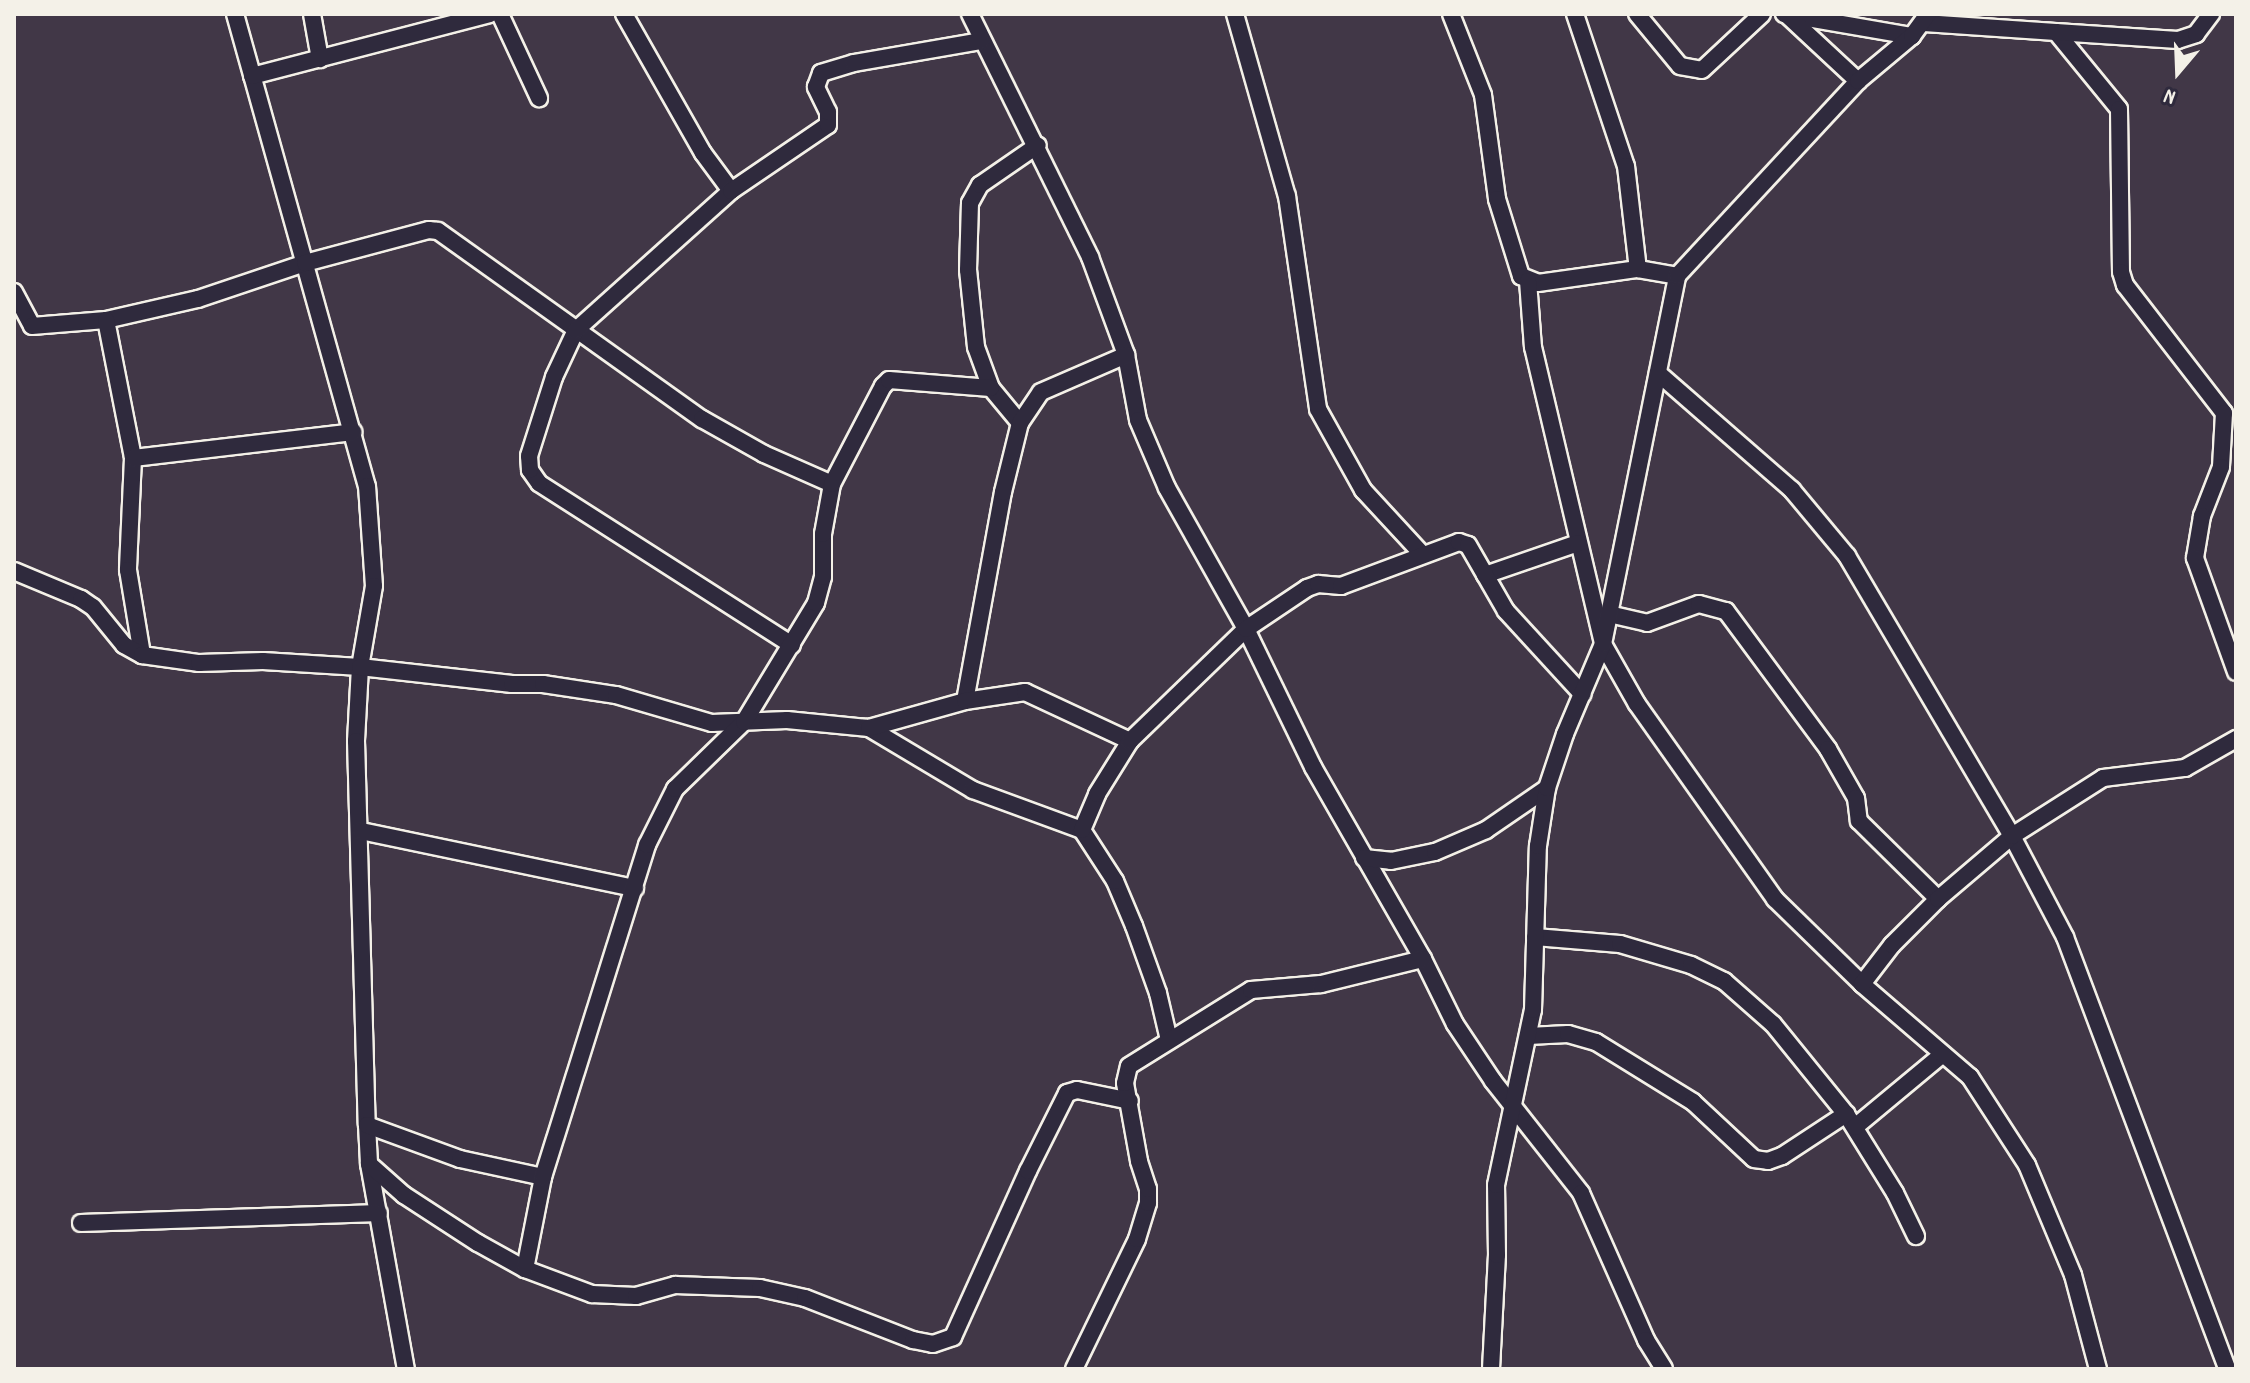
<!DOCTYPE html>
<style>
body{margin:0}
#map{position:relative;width:2250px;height:1383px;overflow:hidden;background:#413747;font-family:Dekko,sans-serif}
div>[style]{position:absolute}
.roads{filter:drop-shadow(2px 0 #f4f1e8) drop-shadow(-2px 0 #f4f1e8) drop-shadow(0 2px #f4f1e8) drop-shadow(0 -2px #f4f1e8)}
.street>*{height:16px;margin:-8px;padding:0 8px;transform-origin:8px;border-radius:8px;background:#2f2a3d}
span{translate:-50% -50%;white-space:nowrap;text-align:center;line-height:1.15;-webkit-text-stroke:6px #2f2a3d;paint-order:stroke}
.frame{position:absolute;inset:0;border:16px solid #f4f1e8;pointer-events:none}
.north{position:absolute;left:2138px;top:32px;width:80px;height:80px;-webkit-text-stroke:6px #2f2a3d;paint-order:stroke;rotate:199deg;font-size:22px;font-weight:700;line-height:32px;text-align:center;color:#f4f1e8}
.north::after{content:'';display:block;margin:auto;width:28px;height:36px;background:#f4f1e8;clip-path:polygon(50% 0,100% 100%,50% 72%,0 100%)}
</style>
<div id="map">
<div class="roads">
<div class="street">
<i style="left:235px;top:14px;width:490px;rotate:74.4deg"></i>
<i style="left:367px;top:486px;width:100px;rotate:86deg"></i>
<i style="left:374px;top:586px;width:82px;rotate:99.8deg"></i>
<i style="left:360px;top:667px;width:74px;rotate:93.1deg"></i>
<i style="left:356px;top:741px;width:384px;rotate:88.4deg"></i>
<i style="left:367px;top:1125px;width:39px;rotate:87deg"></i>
<i style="left:369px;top:1164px;width:208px;rotate:79.8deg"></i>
<i style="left:312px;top:14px;width:46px;rotate:79.9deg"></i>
<i style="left:500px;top:14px;width:93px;rotate:65.1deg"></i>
<i style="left:624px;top:14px;width:160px;rotate:60.4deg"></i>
<i style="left:703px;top:153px;width:47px;rotate:53.6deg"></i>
<i style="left:970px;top:14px;width:271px;rotate:63.7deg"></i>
<i style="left:1090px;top:257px;width:104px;rotate:69.8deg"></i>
<i style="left:1126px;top:355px;width:66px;rotate:79.5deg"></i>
<i style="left:1138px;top:420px;width:74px;rotate:66.9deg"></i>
<i style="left:1167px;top:488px;width:162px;rotate:60.7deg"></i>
<i style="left:1246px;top:629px;width:153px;rotate:64.1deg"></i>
<i style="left:1313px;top:767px;width:221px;rotate:60.2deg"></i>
<i style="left:1423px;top:959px;width:72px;rotate:63.8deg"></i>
<i style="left:1455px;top:1024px;width:69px;rotate:56.3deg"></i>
<i style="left:1493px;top:1081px;width:142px;rotate:51.8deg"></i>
<i style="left:1581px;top:1193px;width:161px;rotate:66.1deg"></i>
<i style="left:1646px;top:1340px;width:34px;rotate:58deg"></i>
<i style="left:1235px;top:14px;width:189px;rotate:74.1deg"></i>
<i style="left:1287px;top:196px;width:215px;rotate:81.7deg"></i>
<i style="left:1318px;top:409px;width:93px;rotate:60.9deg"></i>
<i style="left:1363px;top:490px;width:87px;rotate:47.3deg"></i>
<i style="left:1451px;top:14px;width:87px;rotate:68.4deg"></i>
<i style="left:1483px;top:95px;width:105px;rotate:82.3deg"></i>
<i style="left:1497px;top:199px;width:81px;rotate:72.7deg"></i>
<i style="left:1521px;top:276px;width:18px;rotate:22deg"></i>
<i style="left:1538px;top:283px;width:101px;rotate:-8deg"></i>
<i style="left:1638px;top:269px;width:40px;rotate:10deg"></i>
<i style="left:1575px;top:14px;width:160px;rotate:71.5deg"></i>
<i style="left:1626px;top:166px;width:104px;rotate:83.4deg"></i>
<i style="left:1637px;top:14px;width:67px;rotate:50.4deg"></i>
<i style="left:1680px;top:66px;width:22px;rotate:10deg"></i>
<i style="left:1702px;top:70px;width:82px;rotate:-43deg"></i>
<i style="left:1784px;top:14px;width:130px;rotate:9.8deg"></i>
<i style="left:1788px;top:16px;width:96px;rotate:42.9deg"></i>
<i style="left:1924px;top:23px;width:132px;rotate:3.9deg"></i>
<i style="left:2056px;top:32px;width:99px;rotate:50.7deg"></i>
<i style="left:2119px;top:109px;width:163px;rotate:89.3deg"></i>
<i style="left:2121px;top:272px;width:14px;rotate:73deg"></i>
<i style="left:2125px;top:285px;width:162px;rotate:52.3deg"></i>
<i style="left:2224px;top:413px;width:54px;rotate:93.2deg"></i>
<i style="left:2221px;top:467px;width:53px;rotate:111.2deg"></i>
<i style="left:2202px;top:516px;width:43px;rotate:99.5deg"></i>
<i style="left:2195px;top:558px;width:121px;rotate:70.2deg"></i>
<i style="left:2056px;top:32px;width:122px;rotate:3.8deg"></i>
<i style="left:2178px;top:40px;width:19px;rotate:-18deg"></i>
<i style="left:2196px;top:34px;width:25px;rotate:-53deg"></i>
<i style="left:252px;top:76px;width:246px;rotate:-14.6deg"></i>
<i style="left:1528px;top:281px;width:66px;rotate:85.7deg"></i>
<i style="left:1533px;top:347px;width:305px;rotate:76.7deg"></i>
<i style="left:1603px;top:644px;width:69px;rotate:60.5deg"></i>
<i style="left:1637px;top:704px;width:239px;rotate:54.7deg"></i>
<i style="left:1775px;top:899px;width:122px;rotate:44.3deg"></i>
<i style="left:14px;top:292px;width:38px;rotate:62deg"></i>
<i style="left:32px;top:326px;width:74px;rotate:-4.6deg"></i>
<i style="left:106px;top:320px;width:94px;rotate:-12.9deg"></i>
<i style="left:198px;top:299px;width:113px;rotate:-18.6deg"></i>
<i style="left:305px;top:263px;width:128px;rotate:-14.9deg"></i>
<i style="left:429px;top:230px;width:9px;rotate:6deg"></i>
<i style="left:438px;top:231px;width:324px;rotate:35.5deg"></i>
<i style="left:702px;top:419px;width:71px;rotate:29.4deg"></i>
<i style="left:764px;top:454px;width:74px;rotate:23.8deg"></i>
<i style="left:106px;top:320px;width:141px;rotate:78.9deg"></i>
<i style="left:133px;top:458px;width:112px;rotate:92.6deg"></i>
<i style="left:128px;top:570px;width:86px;rotate:80.6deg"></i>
<i style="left:1658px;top:373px;width:178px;rotate:41.1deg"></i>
<i style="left:1792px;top:490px;width:86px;rotate:50.2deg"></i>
<i style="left:1847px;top:556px;width:325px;rotate:59.5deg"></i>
<i style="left:2012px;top:836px;width:114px;rotate:62.3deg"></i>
<i style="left:2065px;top:937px;width:461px;rotate:69.4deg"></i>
<i style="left:1020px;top:423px;width:45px;rotate:-129.6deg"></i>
<i style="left:991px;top:388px;width:44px;rotate:-110.1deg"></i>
<i style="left:976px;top:347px;width:77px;rotate:-95.9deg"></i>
<i style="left:968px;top:270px;width:67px;rotate:-88.3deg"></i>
<i style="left:970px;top:203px;width:21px;rotate:-61deg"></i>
<i style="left:980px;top:185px;width:70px;rotate:-34.6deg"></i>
<i style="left:133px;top:458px;width:222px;rotate:-6.7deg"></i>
<i style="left:14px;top:571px;width:73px;rotate:22.7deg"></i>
<i style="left:81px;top:599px;width:14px;rotate:34deg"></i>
<i style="left:93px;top:607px;width:49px;rotate:50.8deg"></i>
<i style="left:124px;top:645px;width:21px;rotate:29deg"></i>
<i style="left:142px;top:655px;width:58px;rotate:8deg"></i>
<i style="left:199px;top:663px;width:64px;rotate:-1.8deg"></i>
<i style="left:263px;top:661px;width:97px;rotate:3.5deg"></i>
<i style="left:360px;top:667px;width:153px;rotate:6.4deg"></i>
<i style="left:512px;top:684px;width:31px"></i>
<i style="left:543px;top:684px;width:74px;rotate:8.6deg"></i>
<i style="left:616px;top:695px;width:100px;rotate:16.3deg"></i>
<i style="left:712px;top:723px;width:75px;rotate:-2.3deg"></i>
<i style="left:787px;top:720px;width:82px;rotate:5.6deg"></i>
<i style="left:869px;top:728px;width:121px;rotate:30.8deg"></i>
<i style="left:973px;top:790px;width:116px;rotate:20.2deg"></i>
<i style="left:1485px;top:575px;width:98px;rotate:-19deg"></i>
<i style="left:1609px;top:614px;width:39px;rotate:13deg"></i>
<i style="left:1647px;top:623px;width:55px;rotate:-20.1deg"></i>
<i style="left:1699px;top:604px;width:28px;rotate:15deg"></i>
<i style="left:1726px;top:611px;width:172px;rotate:53.5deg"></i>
<i style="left:1828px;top:749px;width:56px;rotate:60.3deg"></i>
<i style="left:1856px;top:798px;width:23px;rotate:83deg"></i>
<i style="left:1859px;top:821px;width:111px;rotate:44.6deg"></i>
<i style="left:792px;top:645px;width:300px;rotate:-147.4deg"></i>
<i style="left:539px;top:483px;width:16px;rotate:-125deg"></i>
<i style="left:530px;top:470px;width:14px;rotate:-94deg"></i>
<i style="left:529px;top:456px;width:83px;rotate:-72.4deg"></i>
<i style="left:554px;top:377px;width:52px;rotate:-64.9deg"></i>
<i style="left:576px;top:330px;width:208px;rotate:-41.9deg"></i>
<i style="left:731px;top:191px;width:117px;rotate:-34.2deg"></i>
<i style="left:828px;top:125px;width:13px;rotate:-90deg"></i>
<i style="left:828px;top:112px;width:28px;rotate:-116deg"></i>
<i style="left:816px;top:87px;width:15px;rotate:-70deg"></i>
<i style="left:821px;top:73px;width:34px;rotate:-17deg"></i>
<i style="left:854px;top:63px;width:129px;rotate:-9.8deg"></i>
<i style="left:965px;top:701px;width:212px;rotate:-79.7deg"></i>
<i style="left:1003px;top:492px;width:71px;rotate:-76.2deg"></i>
<i style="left:1020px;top:423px;width:37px;rotate:-56deg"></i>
<i style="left:1041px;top:392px;width:93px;rotate:-23.5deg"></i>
<i style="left:869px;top:728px;width:100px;rotate:-15.7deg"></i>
<i style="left:965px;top:701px;width:61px;rotate:-8.5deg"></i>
<i style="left:1025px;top:692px;width:116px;rotate:25deg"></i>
<i style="left:361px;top:831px;width:280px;rotate:11.8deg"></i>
<i style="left:1364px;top:858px;width:27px;rotate:6deg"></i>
<i style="left:1391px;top:861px;width:45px;rotate:-11.6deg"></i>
<i style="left:1435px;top:852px;width:56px;rotate:-23.3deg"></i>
<i style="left:1486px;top:830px;width:74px;rotate:-34.5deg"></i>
<i style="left:1535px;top:937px;width:85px;rotate:4.7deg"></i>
<i style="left:1620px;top:944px;width:74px;rotate:16.5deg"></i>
<i style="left:1691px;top:965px;width:37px;rotate:26deg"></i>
<i style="left:1724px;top:981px;width:65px;rotate:41.3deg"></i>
<i style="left:1773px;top:1024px;width:116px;rotate:51deg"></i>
<i style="left:1846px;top:1114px;width:93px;rotate:58.2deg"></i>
<i style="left:1895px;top:1193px;width:48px;rotate:64deg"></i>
<i style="left:1528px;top:1036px;width:40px;rotate:-2.9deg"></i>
<i style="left:1568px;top:1034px;width:29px;rotate:16deg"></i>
<i style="left:1596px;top:1042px;width:114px;rotate:31.7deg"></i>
<i style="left:1693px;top:1102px;width:83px;rotate:43.1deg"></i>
<i style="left:1754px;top:1159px;width:14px;rotate:8deg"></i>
<i style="left:1768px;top:1161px;width:15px;rotate:-20deg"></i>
<i style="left:1782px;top:1156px;width:77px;rotate:-33.3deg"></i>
<i style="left:1169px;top:1040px;width:48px;rotate:-103.2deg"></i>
<i style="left:1158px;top:993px;width:71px;rotate:-109.7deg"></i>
<i style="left:1134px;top:926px;width:49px;rotate:-112.9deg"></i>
<i style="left:1115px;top:881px;width:61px;rotate:-122.9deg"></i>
<i style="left:1082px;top:830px;width:39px;rotate:-67deg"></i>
<i style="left:1097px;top:794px;width:62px;rotate:-58.1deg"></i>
<i style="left:1130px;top:741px;width:161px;rotate:-44deg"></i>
<i style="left:1246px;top:629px;width:73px;rotate:-33.9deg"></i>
<i style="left:1307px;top:588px;width:12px;rotate:-20deg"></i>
<i style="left:1318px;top:584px;width:23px;rotate:5deg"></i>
<i style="left:1341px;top:586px;width:126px;rotate:-20.4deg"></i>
<i style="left:1459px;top:542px;width:9px;rotate:18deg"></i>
<i style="left:1468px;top:545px;width:76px;rotate:60.1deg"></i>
<i style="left:1506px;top:611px;width:113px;rotate:47.5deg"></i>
<i style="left:367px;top:1125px;width:99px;rotate:20.1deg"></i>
<i style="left:460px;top:1159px;width:85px;rotate:12.2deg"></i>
<i style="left:1855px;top:1127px;width:114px;rotate:-39.7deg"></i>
<i style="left:369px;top:1164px;width:47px;rotate:41.5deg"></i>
<i style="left:404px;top:1195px;width:88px;rotate:33deg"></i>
<i style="left:478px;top:1243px;width:54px;rotate:29deg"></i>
<i style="left:525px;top:1269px;width:72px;rotate:20.5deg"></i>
<i style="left:592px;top:1294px;width:44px;rotate:2.6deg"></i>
<i style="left:636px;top:1296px;width:41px;rotate:-15.8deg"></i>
<i style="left:675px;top:1285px;width:85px;rotate:2deg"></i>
<i style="left:760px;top:1288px;width:46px;rotate:12.5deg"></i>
<i style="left:805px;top:1298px;width:116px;rotate:21.3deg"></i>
<i style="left:913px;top:1340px;width:20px;rotate:11deg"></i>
<i style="left:933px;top:1344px;width:21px;rotate:-19deg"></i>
<i style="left:953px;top:1337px;width:182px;rotate:-65.7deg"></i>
<i style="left:1028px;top:1171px;width:87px;rotate:-63.4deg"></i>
<i style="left:1067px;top:1093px;width:10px;rotate:-17deg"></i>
<i style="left:1077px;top:1090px;width:54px;rotate:11.7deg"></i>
<i style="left:81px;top:1223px;width:298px;rotate:-1.9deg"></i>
<i style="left:525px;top:1269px;width:94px;rotate:-78.9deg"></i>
<i style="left:543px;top:1177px;width:348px;rotate:-72.6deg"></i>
<i style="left:647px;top:845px;width:63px;rotate:-63.4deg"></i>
<i style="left:675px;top:789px;width:96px;rotate:-44.2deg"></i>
<i style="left:744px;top:722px;width:139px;rotate:-58.8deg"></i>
<i style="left:816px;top:603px;width:27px;rotate:-75deg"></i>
<i style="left:823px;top:577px;width:43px;rotate:-90deg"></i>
<i style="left:823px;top:534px;width:51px;rotate:-79.8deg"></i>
<i style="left:832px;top:484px;width:110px;rotate:-62.5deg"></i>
<i style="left:883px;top:386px;width:8px;rotate:-45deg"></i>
<i style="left:889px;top:380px;width:102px;rotate:4.5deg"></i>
<i style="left:1074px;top:1369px;width:144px;rotate:-64.1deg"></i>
<i style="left:1137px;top:1239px;width:38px;rotate:-73deg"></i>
<i style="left:1148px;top:1203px;width:14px;rotate:-90deg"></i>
<i style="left:1148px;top:1189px;width:29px;rotate:-108deg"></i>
<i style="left:1139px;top:1161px;width:79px;rotate:-100.2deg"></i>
<i style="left:1125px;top:1083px;width:17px;rotate:-77deg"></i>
<i style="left:1129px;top:1066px;width:144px;rotate:-31.9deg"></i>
<i style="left:1251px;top:990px;width:70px;rotate:-4.9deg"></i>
<i style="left:1321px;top:984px;width:105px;rotate:-13.8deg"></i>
<i style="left:1491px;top:1369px;width:114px;rotate:-87deg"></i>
<i style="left:1497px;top:1255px;width:70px;rotate:-90.8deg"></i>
<i style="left:1496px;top:1185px;width:179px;rotate:-78.1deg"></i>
<i style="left:1533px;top:1010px;width:164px;rotate:-88.3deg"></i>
<i style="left:1538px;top:846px;width:59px;rotate:-81.2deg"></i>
<i style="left:1547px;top:788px;width:57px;rotate:-71.6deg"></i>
<i style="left:1565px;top:734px;width:98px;rotate:-67.1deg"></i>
<i style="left:1603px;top:644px;width:375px;rotate:-78.6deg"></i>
<i style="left:1677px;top:276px;width:266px;rotate:-47.1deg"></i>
<i style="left:1858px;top:81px;width:70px;rotate:-39.8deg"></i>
<i style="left:1912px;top:36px;width:27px;rotate:-54deg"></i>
<i style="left:2098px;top:1369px;width:97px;rotate:-104.9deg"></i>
<i style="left:2073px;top:1275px;width:119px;rotate:-112.7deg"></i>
<i style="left:2027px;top:1165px;width:105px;rotate:-122.9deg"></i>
<i style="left:1970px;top:1077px;width:143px;rotate:-139.3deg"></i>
<i style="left:1862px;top:984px;width:49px;rotate:-52.4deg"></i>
<i style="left:1892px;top:945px;width:65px;rotate:-45deg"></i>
<i style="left:1938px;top:899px;width:97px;rotate:-40.4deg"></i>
<i style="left:2012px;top:836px;width:108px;rotate:-32.5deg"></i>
<i style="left:2103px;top:778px;width:83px;rotate:-7deg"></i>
<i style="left:2185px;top:768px;width:59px;rotate:-29.6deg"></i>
</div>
</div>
<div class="frame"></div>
<div class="north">N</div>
</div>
